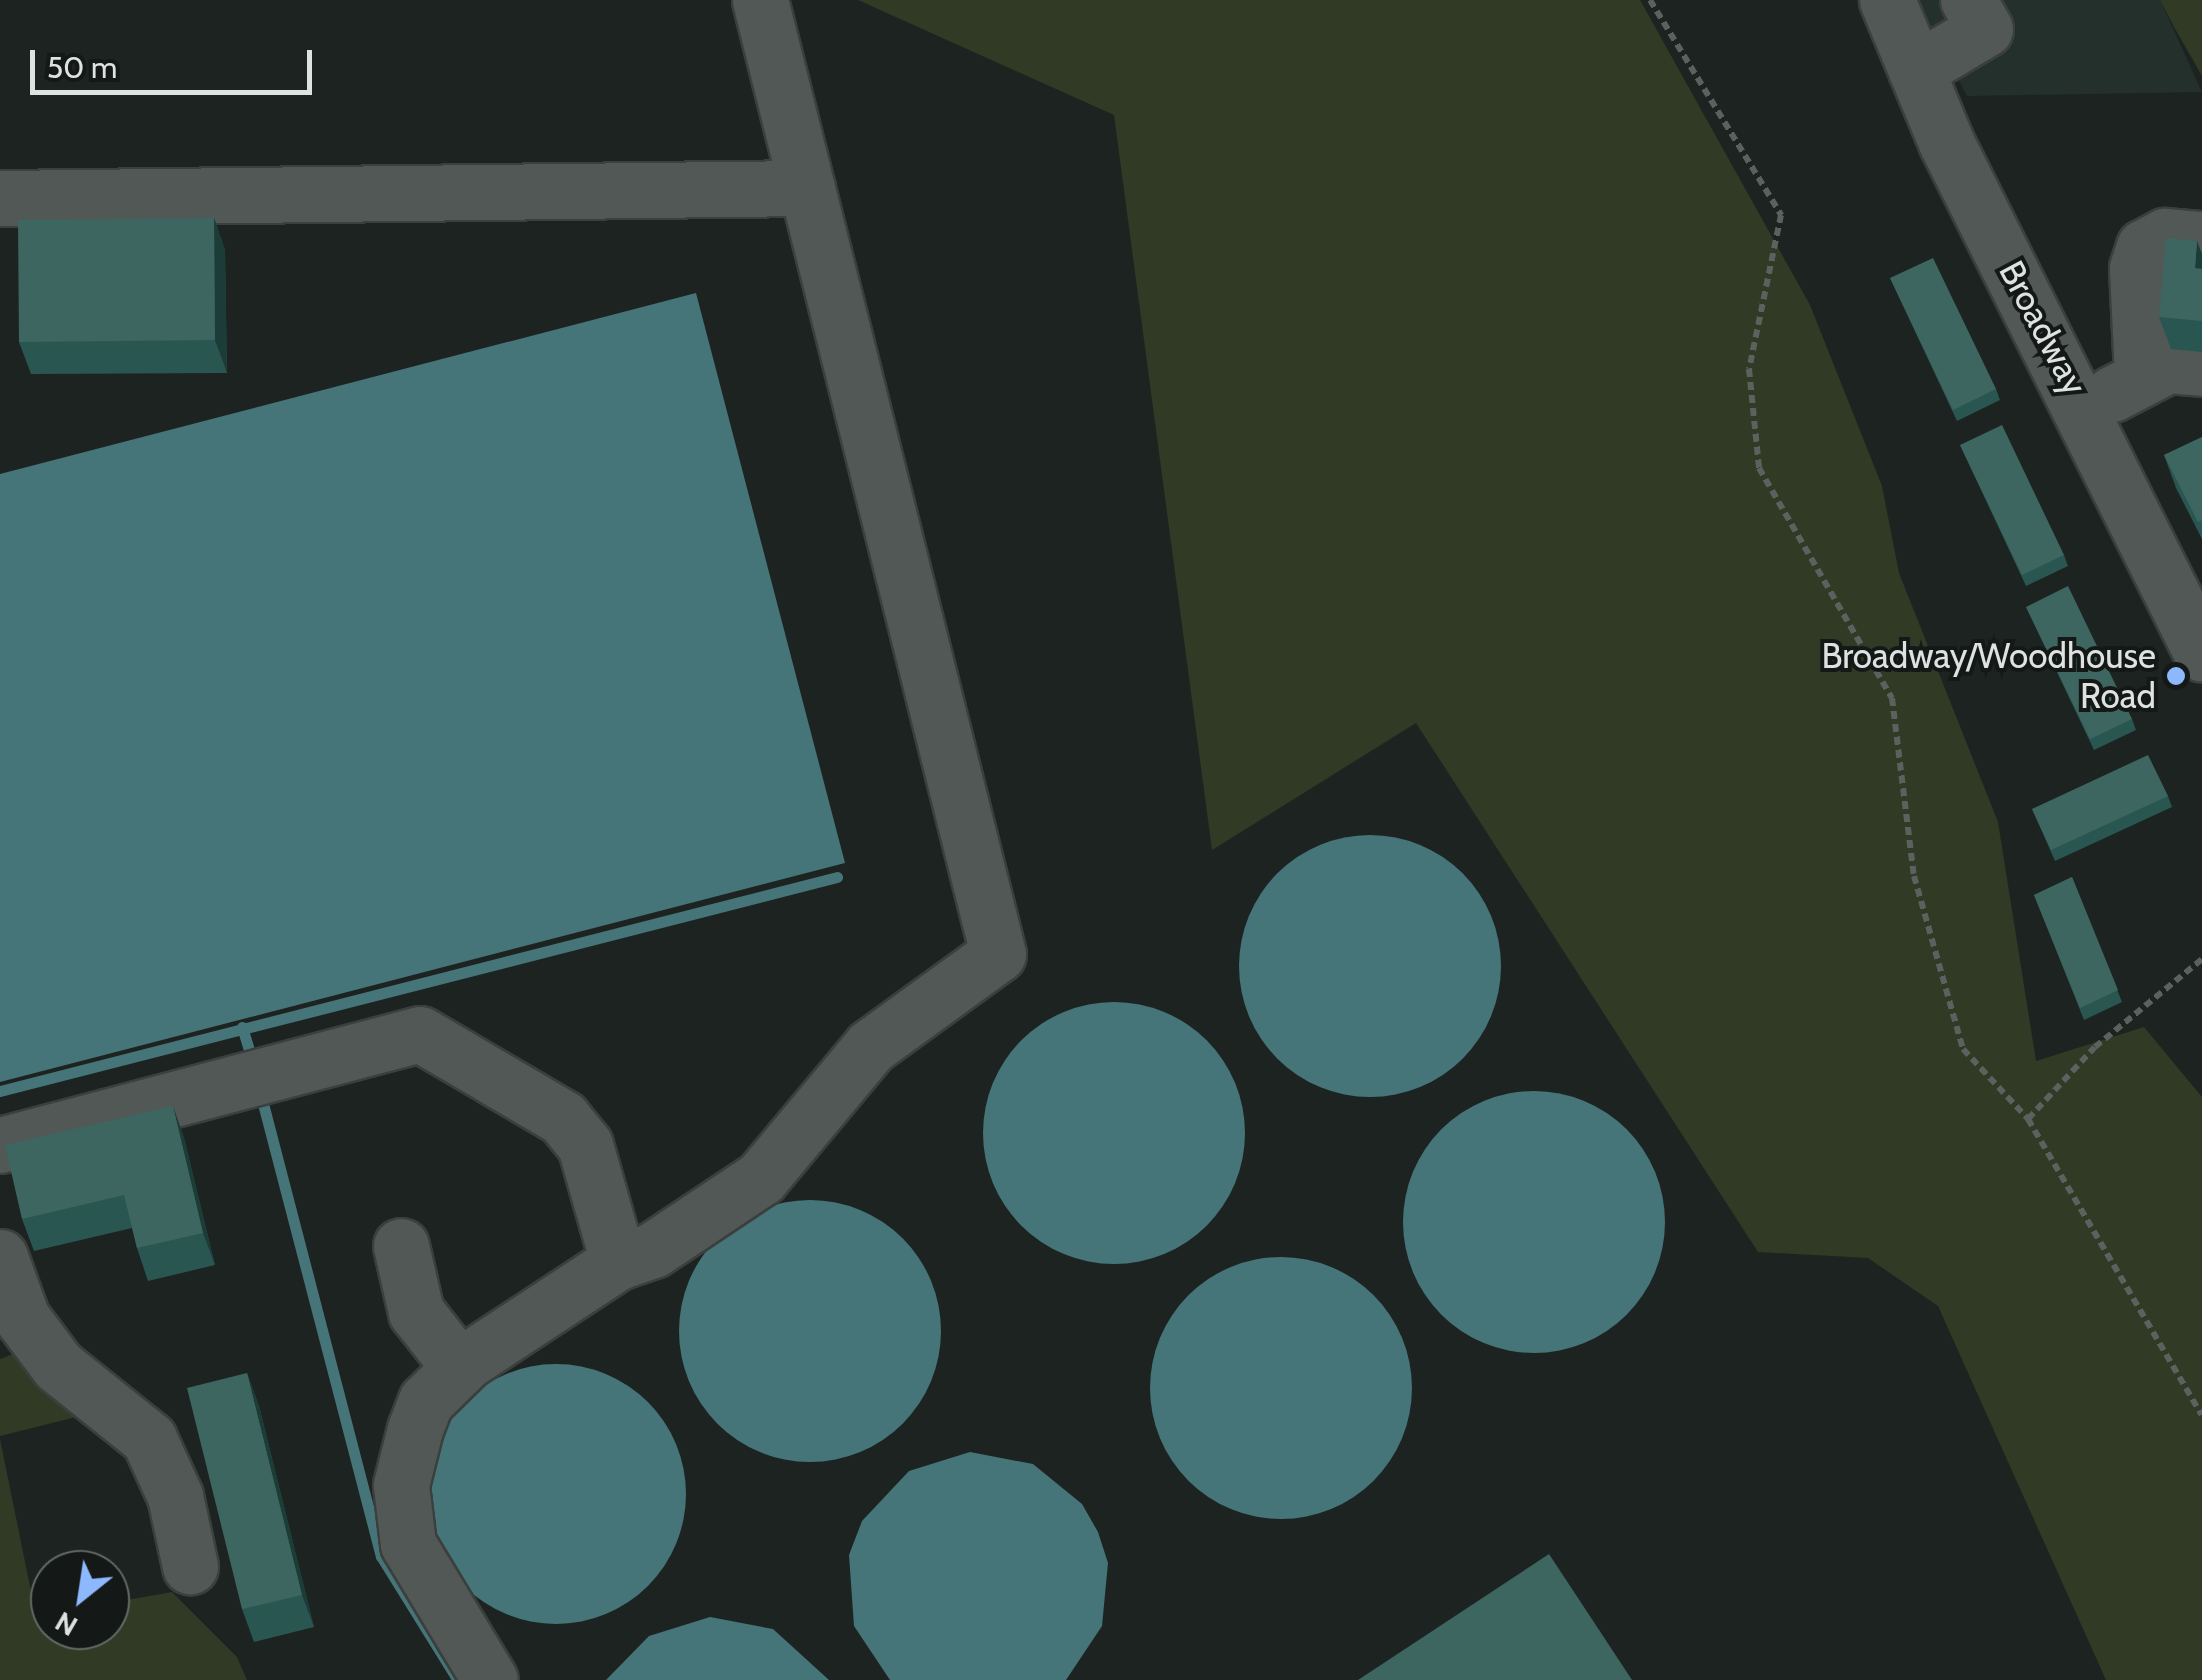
<!DOCTYPE html>
<style>
body{margin:0}
#map{position:relative;width:2202px;height:1680px;overflow:hidden;background:#1d2320;font-family:Cabin,sans-serif}
div>[style]{position:absolute}
.built>*{inset:0;background:#24302b}
.green>*{inset:0;background:#303a24}
.water>*{inset:0;background:#457579}
.round{border-radius:50%}
.stream>*{height:11px;margin:-5.5px;padding:0 5.5px;transform-origin:5.5px;border-radius:5.5px;background:#457579}
.path>*{height:6px;margin-top:-3px;transform-origin:0;background:repeating-linear-gradient(90deg,#5b615e 0 8px,transparent 0 13px)}
.roads{filter:drop-shadow(2px 0 #3b3f3d) drop-shadow(-2px 0 #3b3f3d) drop-shadow(0 2px #3b3f3d) drop-shadow(0 -2px #3b3f3d)}
.minor>*{height:55px;margin:-27.5px;padding:0 27.5px;transform-origin:27.5px;border-radius:27.5px;background:#525855}
.wall>*{inset:0;background:#2a5652}
.shaded-wall>*{inset:0;background:#1c3c37}
.building>*{inset:0;background:#3d6661}
.dots>*{width:28px;height:28px;translate:-50% -50%;box-sizing:border-box;border:5px solid #141917;border-radius:50%}
span{translate:-50% -50%;white-space:nowrap;text-align:center;line-height:1.15;-webkit-text-stroke:8px #141917;paint-order:stroke}
.street-label{font-size:35px;color:#dee2e0}
.poi-label{font-size:35px;color:#dee2e0}
.right{translate:-100% -50%;text-align:right}
.north{position:absolute;left:30px;top:1550px;width:100px;height:100px;box-sizing:border-box;background:#141917;border:2px solid #656967;border-radius:50%;rotate:210deg;font-size:28px;font-weight:700;line-height:40px;text-align:center;color:#dee2e0}
.north::after{content:'';display:block;margin:auto;width:35px;height:45px;background:#8eb8fd;clip-path:polygon(50% 0,100% 100%,50% 72%,0 100%)}
.scale{position:absolute;left:30px;top:50px;width:282px;height:45px;box-sizing:border-box;border:5px solid #dee2e0;border-top:0;padding-left:12px;font-size:30px;line-height:35px;white-space:nowrap;color:#dee2e0;-webkit-text-stroke:8px #141917;paint-order:stroke}
</style>
<div id="map">
<div class="built">
<i style="clip-path:polygon(1917px 0,2160px 0,2202px 92px,1967px 96px)"></i>
</div>
<div class="green">
<i style="clip-path:polygon(858px 0,1640px 0,1810px 305px,1882px 486px,1899px 573px,1998px 822px,2036px 1061px,2144px 1027px,2202px 1097px,2202px 1680px,2106px 1680px,1938px 1306px,1868px 1258px,1758px 1252px,1416px 723px,1212px 850px,1114px 115px)"></i>
<i style="clip-path:polygon(2160px 0,2202px 0,2202px 76px,2174px 27px)"></i>
<i style="clip-path:polygon(21px 1351px,80px 1416px,0 1436px,0 1359px)"></i>
<i style="clip-path:polygon(0 1439px,36px 1616px,50px 1614px,50px 1630px,110px 1630px,110px 1603px,172px 1592px,237px 1657px,247px 1680px,0 1680px)"></i>
</div>
<div class="water">
<i style="clip-path:polygon(696px 293px,845px 863px,0 1082px,0 474px)"></i>
<i class="round" style="left:1239px;top:835px;width:262px;height:262px"></i>
<i class="round" style="left:983px;top:1002px;width:262px;height:262px"></i>
<i class="round" style="left:1403px;top:1091px;width:262px;height:262px"></i>
<i class="round" style="left:679px;top:1200px;width:262px;height:262px"></i>
<i class="round" style="left:1150px;top:1257px;width:262px;height:262px"></i>
<i class="round" style="left:426px;top:1364px;width:260px;height:260px"></i>
<i style="clip-path:polygon(970px 1452px,1033px 1464px,1082px 1504px,1098px 1532px,1108px 1563px,1102px 1626px,1066px 1680px,890px 1680px,854px 1626px,849px 1555px,862px 1521px,909px 1471px)"></i>
<i style="clip-path:polygon(710px 1617px,773px 1629px,829px 1680px,606px 1680px,649px 1636px)"></i>
</div>
<div class="stream">
<i style="left:242px;top:1027px;width:39px;rotate:73deg"></i>
<i style="left:0;top:1091px;width:864px;rotate:-14.34deg"></i>
<i style="left:260px;top:1092px;width:480px;rotate:75.4deg"></i>
<i style="left:381px;top:1556px;width:146px;rotate:58.2deg"></i>
</div>
<div class="path">
<i style="left:1650px;top:0;width:252px;rotate:58.6deg"></i>
<i style="left:1781px;top:215px;width:157px;rotate:101.7deg"></i>
<i style="left:1749px;top:369px;width:100px;rotate:84.2deg"></i>
<i style="left:1759px;top:468px;width:266px;rotate:60deg"></i>
<i style="left:1892px;top:698px;width:179px;rotate:83deg"></i>
<i style="left:1914px;top:876px;width:180px;rotate:74.2deg"></i>
<i style="left:1963px;top:1049px;width:96px;rotate:47.1deg"></i>
<i style="left:2028px;top:1119px;width:343px;rotate:59.6deg"></i>
<i style="left:2028px;top:1119px;width:98px;rotate:-47.1deg"></i>
<i style="left:2095px;top:1047px;width:139px;rotate:-39.4deg"></i>
</div>
<div class="roads">
<div class="minor">
<i style="left:1887px;top:0;width:154px;rotate:67.4deg"></i>
<i style="left:1946px;top:142px;width:572px;rotate:63.43deg"></i>
<i style="left:1916px;top:70px;width:80px;rotate:-30.7deg"></i>
<i style="left:1985px;top:29px;width:34px;rotate:-120deg"></i>
<i style="left:0;top:198px;width:807px;rotate:-0.71deg"></i>
<i style="left:2142px;top:375px;width:107px;rotate:-92.7deg"></i>
<i style="left:2137px;top:268px;width:22px;rotate:-72deg"></i>
<i style="left:2144px;top:247px;width:24px;rotate:-28deg"></i>
<i style="left:2165px;top:236px;width:37px;rotate:5deg"></i>
<i style="left:2112px;top:394px;width:63px;rotate:-27.4deg"></i>
<i style="left:2168px;top:365px;width:34px;rotate:5deg"></i>
<i style="left:0;top:1145px;width:434px;rotate:-14.8deg"></i>
<i style="left:420px;top:1034px;width:166px;rotate:30.4deg"></i>
<i style="left:563px;top:1118px;width:35px;rotate:51deg"></i>
<i style="left:585px;top:1145px;width:122px;rotate:74.2deg"></i>
<i style="left:618px;top:1262px;width:37px;rotate:-19deg"></i>
<i style="left:653px;top:1250px;width:130px;rotate:-33.7deg"></i>
<i style="left:761px;top:1178px;width:170px;rotate:-50.2deg"></i>
<i style="left:870px;top:1047px;width:158px;rotate:-36deg"></i>
<i style="left:998px;top:954px;width:983px;rotate:-104.01deg"></i>
<i style="left:401px;top:1246px;width:68px;rotate:77.2deg"></i>
<i style="left:416px;top:1312px;width:71px;rotate:51.8deg"></i>
<i style="left:0;top:1257px;width:65px;rotate:70.2deg"></i>
<i style="left:22px;top:1318px;width:60px;rotate:53.1deg"></i>
<i style="left:58px;top:1366px;width:117px;rotate:38.7deg"></i>
<i style="left:149px;top:1439px;width:63px;rotate:65.5deg"></i>
<i style="left:175px;top:1496px;width:72px;rotate:77.9deg"></i>
<i style="left:490px;top:1680px;width:159px;rotate:-121.1deg"></i>
<i style="left:408px;top:1544px;width:59px;rotate:-96.8deg"></i>
<i style="left:401px;top:1485px;width:58px;rotate:-76deg"></i>
<i style="left:415px;top:1429px;width:30px;rotate:-69deg"></i>
<i style="left:426px;top:1401px;width:57px;rotate:-44.3deg"></i>
<i style="left:467px;top:1361px;width:181px;rotate:-33.3deg"></i>
</div>
</div>
<div class="wall">
<i style="clip-path:polygon(214px 218px,225px 250px,227px 373px,31px 374px,19px 342px)"></i>
<i style="clip-path:polygon(2202px 254px,2202px 352px,2171px 349px,2159px 317px)"></i>
<i style="clip-path:polygon(1890px 278px,1996px 389px,2000px 400px,1957px 421px)"></i>
<i style="clip-path:polygon(2202px 437px,2202px 539px,2176px 488px,2164px 455px)"></i>
<i style="clip-path:polygon(1960px 445px,2064px 555px,2068px 566px,2026px 586px)"></i>
<i style="clip-path:polygon(2026px 607px,2132px 719px,2136px 730px,2094px 750px)"></i>
<i style="clip-path:polygon(2168px 796px,2172px 807px,2055px 861px,2032px 809px)"></i>
<i style="clip-path:polygon(2072px 877px,2122px 1002px,2084px 1020px,2034px 895px)"></i>
<i style="clip-path:polygon(173px 1106px,184px 1138px,215px 1265px,148px 1281px,137px 1248px,132px 1228px,34px 1251px,22px 1219px)"></i>
<i style="clip-path:polygon(247px 1373px,259px 1406px,314px 1627px,254px 1642px,242px 1609px)"></i>
</div>
<div class="shaded-wall">
<i style="clip-path:polygon(214px 218px,225px 250px,227px 373px,215px 340px)"></i>
<i style="clip-path:polygon(2197px 241px,2202px 254px,2202px 289px,2195px 268px)"></i>
<i style="clip-path:polygon(173px 1106px,184px 1138px,215px 1265px,203px 1233px)"></i>
<i style="clip-path:polygon(247px 1373px,259px 1406px,314px 1627px,302px 1595px)"></i>
</div>
<div class="building">
<i style="clip-path:polygon(214px 218px,215px 340px,19px 342px,18px 220px)"></i>
<i style="clip-path:polygon(2166px 238px,2197px 241px,2195px 268px,2202px 269px,2202px 321px,2159px 317px)"></i>
<i style="clip-path:polygon(1933px 258px,1996px 389px,1953px 410px,1890px 278px)"></i>
<i style="clip-path:polygon(2002px 425px,2064px 555px,2022px 575px,1960px 445px)"></i>
<i style="clip-path:polygon(2202px 437px,2202px 520px,2198px 522px,2164px 455px)"></i>
<i style="clip-path:polygon(2068px 586px,2132px 719px,2090px 739px,2026px 607px)"></i>
<i style="clip-path:polygon(2148px 755px,2168px 796px,2051px 850px,2032px 809px)"></i>
<i style="clip-path:polygon(2072px 877px,2118px 990px,2080px 1008px,2034px 895px)"></i>
<i style="clip-path:polygon(173px 1106px,203px 1233px,137px 1248px,124px 1195px,22px 1219px,5px 1145px)"></i>
<i style="clip-path:polygon(247px 1373px,302px 1595px,242px 1609px,187px 1388px)"></i>
<i style="clip-path:polygon(1549px 1554px,1632px 1680px,1358px 1680px)"></i>
</div>
<div class="dots">
<i style="left:2176px;top:676px;background:#8eb8fd"></i>
</div>
<div class="street-label">
<span style="left:2043px;top:328px;rotate:62deg">Broadway</span>
</div>
<div class="poi-label">
<span class="right" style="left:2156px;top:676px">Broadway/Woodhouse<br>Road</span>
</div>
<div class="north">N</div>
<div class="scale">50 m</div>
</div>
